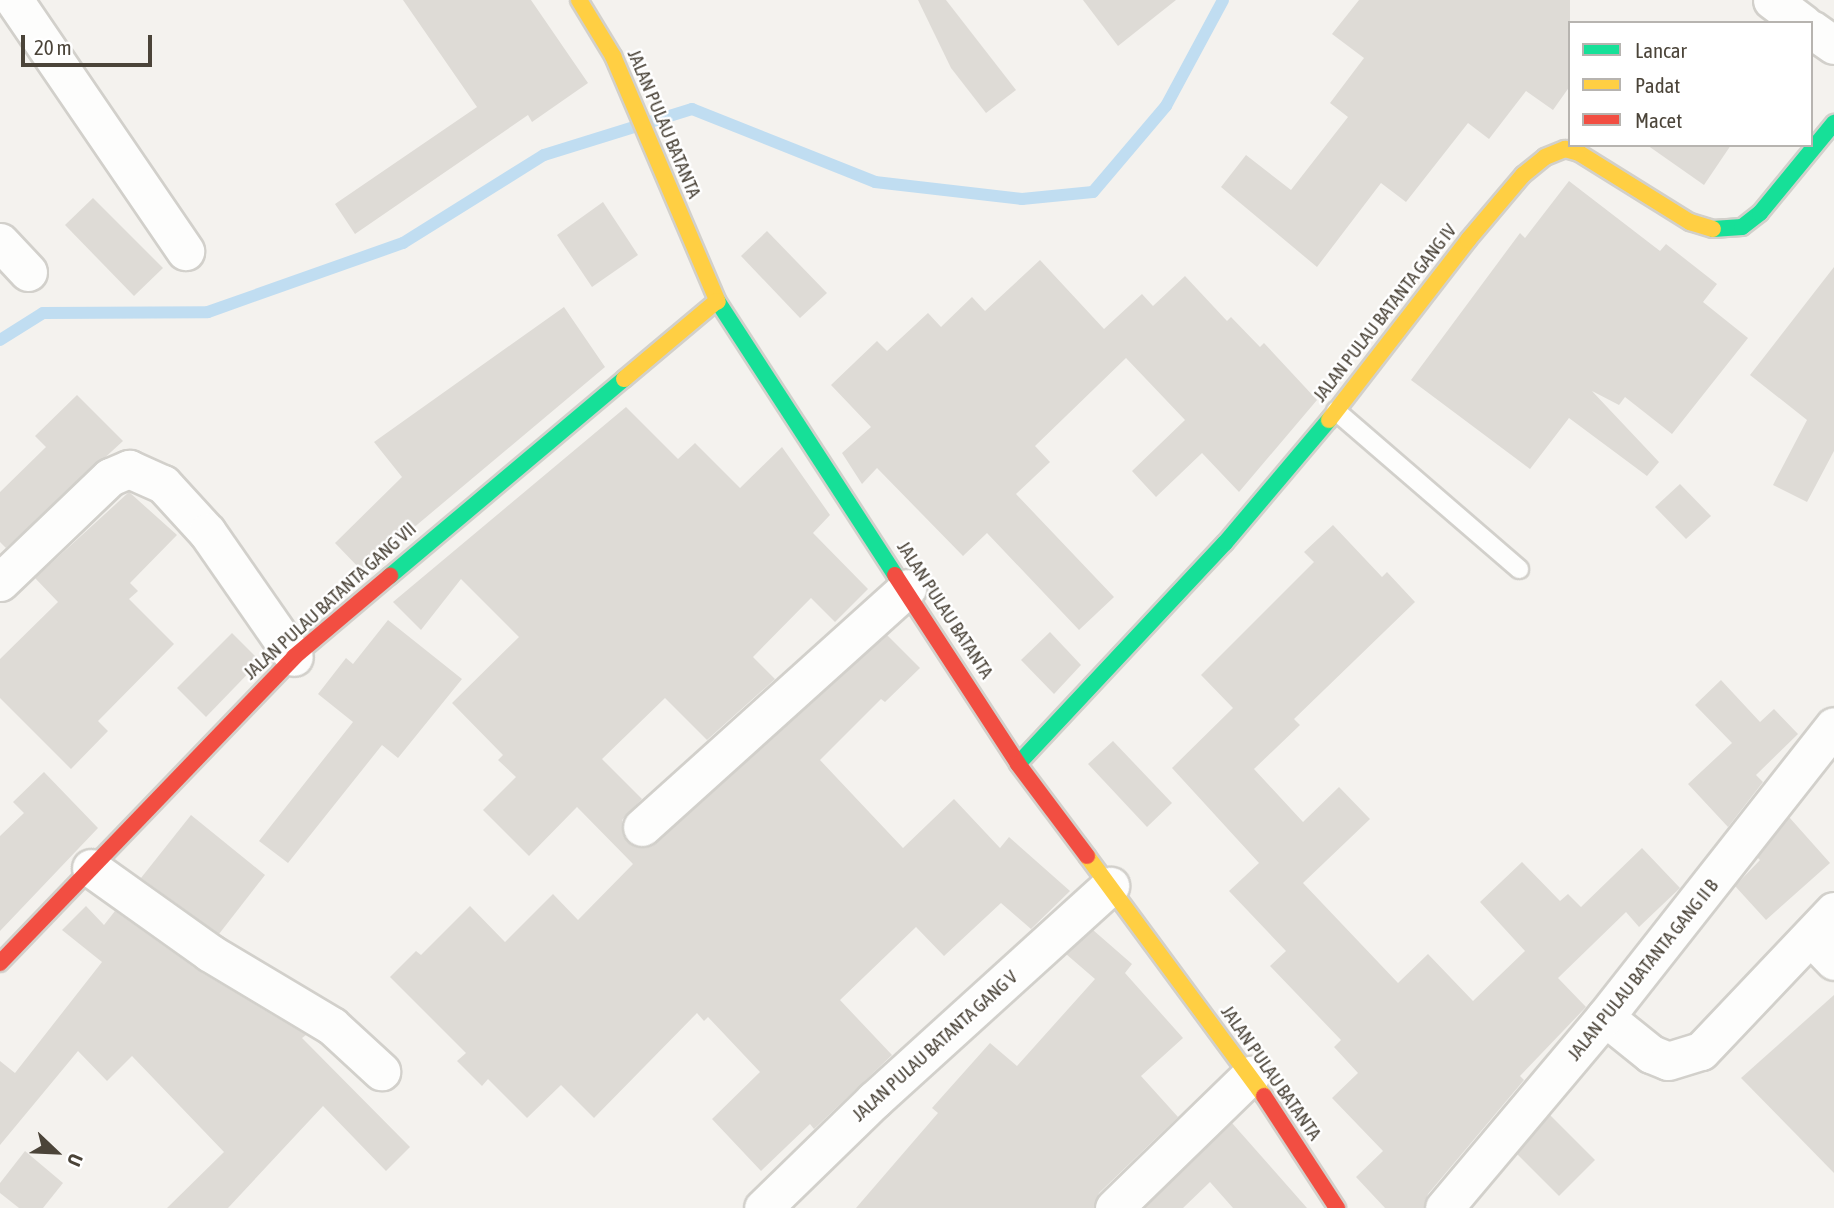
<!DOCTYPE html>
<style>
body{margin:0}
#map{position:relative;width:1834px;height:1208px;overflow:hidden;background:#f4f2ee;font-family:"Asap Condensed",sans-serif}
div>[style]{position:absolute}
.stream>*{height:12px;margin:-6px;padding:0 6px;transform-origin:6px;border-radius:6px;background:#c0ddf1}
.building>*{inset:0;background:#dedbd6}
.roads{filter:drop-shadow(2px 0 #d2d0cb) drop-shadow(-2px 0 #d2d0cb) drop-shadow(0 2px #d2d0cb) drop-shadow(0 -2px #d2d0cb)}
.lane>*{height:18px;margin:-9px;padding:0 9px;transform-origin:9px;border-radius:9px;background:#fdfdfc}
.street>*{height:37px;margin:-18.5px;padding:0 18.5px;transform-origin:18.5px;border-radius:18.5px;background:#fdfdfc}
.fast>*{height:16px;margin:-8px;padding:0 8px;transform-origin:8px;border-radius:8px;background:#16e098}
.slow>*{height:16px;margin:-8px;padding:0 8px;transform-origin:8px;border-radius:8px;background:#ffcf43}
.jam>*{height:16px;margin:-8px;padding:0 8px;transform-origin:8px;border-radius:8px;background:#f24e42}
span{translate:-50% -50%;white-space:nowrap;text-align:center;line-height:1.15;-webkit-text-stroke:5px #fff;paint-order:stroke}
.street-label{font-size:19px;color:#4b4439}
.legend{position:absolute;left:1568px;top:21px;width:245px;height:126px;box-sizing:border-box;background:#fff;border:2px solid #b7b4b0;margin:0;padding:9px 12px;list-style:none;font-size:21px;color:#4b4439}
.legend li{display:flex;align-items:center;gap:14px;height:35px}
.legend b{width:35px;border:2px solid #b7b4b0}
.north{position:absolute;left:21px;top:1117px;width:70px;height:70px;-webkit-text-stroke:5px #fff;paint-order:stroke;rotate:113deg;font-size:19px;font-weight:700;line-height:28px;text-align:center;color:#4b4439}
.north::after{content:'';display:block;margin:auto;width:24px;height:32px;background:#4b4439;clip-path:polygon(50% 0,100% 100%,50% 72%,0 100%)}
.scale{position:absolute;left:21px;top:35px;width:131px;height:32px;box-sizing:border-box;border:4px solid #4b4439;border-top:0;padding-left:9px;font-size:21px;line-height:24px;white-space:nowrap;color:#4b4439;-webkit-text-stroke:5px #fff;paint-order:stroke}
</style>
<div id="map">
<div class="stream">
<i style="left:0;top:340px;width:51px;rotate:-32.1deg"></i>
<i style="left:43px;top:313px;width:165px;rotate:-0.3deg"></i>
<i style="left:208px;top:312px;width:207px;rotate:-19.5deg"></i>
<i style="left:403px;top:243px;width:166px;rotate:-32deg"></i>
<i style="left:544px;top:155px;width:155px;rotate:-17.3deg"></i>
<i style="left:692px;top:109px;width:197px;rotate:21.7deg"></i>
<i style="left:875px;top:182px;width:148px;rotate:6.6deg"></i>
<i style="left:1022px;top:199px;width:71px;rotate:-5.6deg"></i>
<i style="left:1093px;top:192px;width:113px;rotate:-49.7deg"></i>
<i style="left:1166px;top:106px;width:120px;rotate:-61.7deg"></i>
</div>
<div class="building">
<i style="clip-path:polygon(403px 0,531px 0,588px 83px,532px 122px,528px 115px,355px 234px,335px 204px,477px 107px)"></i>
<i style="clip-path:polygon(918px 0,946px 0,1016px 90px,986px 113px,951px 68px)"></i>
<i style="clip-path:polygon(1083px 0,1176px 0,1118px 46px)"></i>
<i style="clip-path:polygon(1359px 0,1570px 0,1570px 86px,1553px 110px,1526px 91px,1489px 139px,1468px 123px,1406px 202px,1381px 183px,1317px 267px,1221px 187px,1246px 155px,1291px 190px,1348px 117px,1330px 103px,1364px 58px,1332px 34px)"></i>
<i style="clip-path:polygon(1647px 145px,1731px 145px,1704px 185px)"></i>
<i style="clip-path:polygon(1569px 181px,1660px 251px,1666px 244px,1717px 284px,1703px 302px,1748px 338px,1672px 434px,1625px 397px,1619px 405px,1592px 391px,1659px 462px,1647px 476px,1569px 418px,1530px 469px,1411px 380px,1520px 233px,1525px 238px)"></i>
<i style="clip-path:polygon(93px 198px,163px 268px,134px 296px,65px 225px)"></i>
<i style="clip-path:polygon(603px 202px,638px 255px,592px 287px,557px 235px)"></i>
<i style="clip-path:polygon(767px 231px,827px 293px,800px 318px,741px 256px)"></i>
<i style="clip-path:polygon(1040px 260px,1104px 329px,1142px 294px,1153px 306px,1185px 276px,1227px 321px,1231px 317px,1260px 347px,1264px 343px,1317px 400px,1239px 492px,1202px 453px,1156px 497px,1132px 471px,1185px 420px,1126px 358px,1035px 446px,1050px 462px,1016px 494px,1114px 597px,1079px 630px,987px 533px,963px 556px,877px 468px,862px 484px,842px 453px,871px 427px,831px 385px,877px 341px,887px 351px,928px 313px,941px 327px,972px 297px,985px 311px)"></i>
<i style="clip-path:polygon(1834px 267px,1834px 451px,1807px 502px,1773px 485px,1807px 420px,1750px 375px)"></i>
<i style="clip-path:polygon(564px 307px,605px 367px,362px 571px,335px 543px,402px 477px,374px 442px)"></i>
<i style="clip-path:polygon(77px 395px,123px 441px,6px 548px,0 542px,0 492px,46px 447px,35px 436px)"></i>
<i style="clip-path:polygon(626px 407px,678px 459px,695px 443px,740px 488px,782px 447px,830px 515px,813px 533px,868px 589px,835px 622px,811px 598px,753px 657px,775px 679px,707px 740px,665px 698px,602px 759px,642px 799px,622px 820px,627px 842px,646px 848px,656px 843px,887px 635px,920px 668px,885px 702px,881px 699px,820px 760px,903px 848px,954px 799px,1000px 848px,1009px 837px,1070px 891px,1031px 929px,1001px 903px,944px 956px,916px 927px,840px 1000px,892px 1055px,814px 1129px,810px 1124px,761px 1171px,712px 1119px,760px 1072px,708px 1017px,704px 1021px,697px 1013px,594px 1118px,561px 1085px,527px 1118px,488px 1079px,482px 1086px,457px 1061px,466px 1053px,390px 977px,416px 951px,421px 955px,470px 906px,505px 942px,553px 894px,578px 920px,633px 864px,577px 807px,529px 856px,483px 810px,516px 777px,498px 760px,503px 755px,452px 703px,519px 637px,461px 579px,421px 630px,393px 602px)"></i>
<i style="clip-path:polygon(1680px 484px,1711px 516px,1686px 539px,1655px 507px)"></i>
<i style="clip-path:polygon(129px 492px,177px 535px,130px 583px,138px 591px,129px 599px,174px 644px,98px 721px,108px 731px,71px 769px,0 698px,0 659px,58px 602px,35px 578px)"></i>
<i style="clip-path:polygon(1333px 525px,1382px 577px,1387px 572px,1415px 602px,1294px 719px,1300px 725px,1254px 769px,1303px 822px,1339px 787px,1370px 819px,1303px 883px,1398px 983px,1428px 954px,1473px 1001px,1525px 951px,1480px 902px,1522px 862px,1560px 901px,1568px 894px,1581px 907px,1642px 848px,1680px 888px,1639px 927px,1626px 912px,1558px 978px,1586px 1007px,1520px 1076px,1524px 1080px,1428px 1194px,1424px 1208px,1385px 1208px,1356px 1177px,1383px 1151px,1332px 1098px,1358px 1073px,1334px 1047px,1341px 1040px,1270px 966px,1286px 951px,1229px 891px,1259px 863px,1172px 768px,1233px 708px,1201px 675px,1314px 562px,1304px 552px)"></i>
<i style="clip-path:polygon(388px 620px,462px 679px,398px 758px,382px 745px,288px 863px,259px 841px,353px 722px,318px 694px,346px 658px,353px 664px)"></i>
<i style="clip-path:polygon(1050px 632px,1081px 665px,1054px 694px,1021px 660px)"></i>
<i style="clip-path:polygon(232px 633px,260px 661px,206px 717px,177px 688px)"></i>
<i style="clip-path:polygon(1721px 680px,1760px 722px,1774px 709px,1798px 734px,1756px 775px,1763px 782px,1728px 827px,1688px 784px,1732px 743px,1695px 705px)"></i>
<i style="clip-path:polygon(1113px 741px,1172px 803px,1147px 827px,1088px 764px)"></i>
<i style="clip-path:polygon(44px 772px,98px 828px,0 931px,0 836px,24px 813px,13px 802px)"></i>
<i style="clip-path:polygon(191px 815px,265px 875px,219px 934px,141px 878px)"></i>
<i style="clip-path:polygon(1789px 817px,1830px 863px,1766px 920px,1735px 886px,1760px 860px,1757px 857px)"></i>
<i style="clip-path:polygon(86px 906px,104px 925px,115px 911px,199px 971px,306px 1035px,302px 1038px,410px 1147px,386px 1171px,323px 1106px,228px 1208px,167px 1208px,224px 1152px,132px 1056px,107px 1081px,78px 1051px,0 1145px,0 1061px,15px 1073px,102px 962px,62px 930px)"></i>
<i style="clip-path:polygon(1093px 930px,1132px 964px,1125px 973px,1183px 1038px,1141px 1076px,1178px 1117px,1099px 1193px,1094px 1208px,856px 1208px,938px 1113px,932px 1108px,990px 1043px,1017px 1066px,1095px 979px,1066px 954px)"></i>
<i style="clip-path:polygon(1834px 995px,1834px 1173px,1741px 1078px)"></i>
<i style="clip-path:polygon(1550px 1115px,1595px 1160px,1559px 1196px,1517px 1154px)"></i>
<i style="clip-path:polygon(1232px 1123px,1307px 1208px,1233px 1208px,1210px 1182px,1183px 1208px,1144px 1208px)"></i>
<i style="clip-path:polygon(25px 1151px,63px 1183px,43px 1208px,19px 1208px,0 1193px,0 1183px)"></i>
</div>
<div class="roads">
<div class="lane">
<i style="left:1336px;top:411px;width:242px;rotate:40.8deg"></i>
</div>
<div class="street">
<i style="left:14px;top:0;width:304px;rotate:55.7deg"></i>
<i style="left:1772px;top:0;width:39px;rotate:37deg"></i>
<i style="left:1811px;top:29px;width:28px;rotate:35deg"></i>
<i style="left:0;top:242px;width:41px;rotate:47deg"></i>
<i style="left:0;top:582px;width:152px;rotate:-43.7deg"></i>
<i style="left:110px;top:477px;width:21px;rotate:-23deg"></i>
<i style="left:129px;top:469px;width:37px;rotate:24deg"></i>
<i style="left:163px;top:484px;width:65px;rotate:47.5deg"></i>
<i style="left:207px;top:532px;width:152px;rotate:55.2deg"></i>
<i style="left:642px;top:827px;width:357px;rotate:-42deg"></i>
<i style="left:91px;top:868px;width:146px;rotate:35.5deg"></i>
<i style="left:210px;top:953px;width:142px;rotate:30.9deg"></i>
<i style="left:332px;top:1026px;width:67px;rotate:42.6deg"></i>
<i style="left:1812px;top:938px;width:32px;rotate:46deg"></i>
<i style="left:1605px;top:1017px;width:59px;rotate:38.8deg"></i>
<i style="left:1651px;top:1054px;width:18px;rotate:22deg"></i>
<i style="left:1668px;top:1061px;width:34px;rotate:-17deg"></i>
<i style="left:1701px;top:1051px;width:193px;rotate:-46.5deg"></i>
<i style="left:763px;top:1208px;width:155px;rotate:-44.2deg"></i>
<i style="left:874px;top:1100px;width:319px;rotate:-42.2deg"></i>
<i style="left:1114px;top:1208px;width:191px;rotate:-44.2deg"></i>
<i style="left:1444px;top:1208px;width:250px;rotate:-49.9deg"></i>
<i style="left:1605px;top:1017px;width:370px;rotate:-51.8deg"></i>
</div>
<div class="fast">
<i style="left:1713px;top:229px;width:29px;rotate:-4deg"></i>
<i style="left:1742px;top:227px;width:23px;rotate:-38deg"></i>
<i style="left:1760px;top:213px;width:117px;rotate:-50.6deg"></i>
<i style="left:718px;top:302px;width:325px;rotate:57deg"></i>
<i style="left:390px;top:576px;width:306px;rotate:-40.1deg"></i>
<i style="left:1018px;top:764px;width:303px;rotate:-46.9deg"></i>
<i style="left:1225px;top:543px;width:161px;rotate:-49.8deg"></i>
</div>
<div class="slow">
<i style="left:579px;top:0;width:66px;rotate:58.7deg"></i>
<i style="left:613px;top:56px;width:267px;rotate:66.9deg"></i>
<i style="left:624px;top:379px;width:121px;rotate:-40deg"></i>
<i style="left:1329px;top:420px;width:227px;rotate:-52.3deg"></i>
<i style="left:1468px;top:240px;width:85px;rotate:-49.8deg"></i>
<i style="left:1523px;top:175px;width:28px;rotate:-39deg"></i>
<i style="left:1545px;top:157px;width:22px;rotate:-22deg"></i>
<i style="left:1565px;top:149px;width:15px;rotate:16deg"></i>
<i style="left:1579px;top:153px;width:131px;rotate:31.9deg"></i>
<i style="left:1690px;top:222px;width:24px;rotate:17deg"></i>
<i style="left:1087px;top:856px;width:298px;rotate:53.6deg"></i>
</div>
<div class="jam">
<i style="left:895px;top:575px;width:225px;rotate:56.9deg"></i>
<i style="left:1018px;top:764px;width:115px;rotate:53.1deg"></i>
<i style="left:0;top:963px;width:424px;rotate:-46.1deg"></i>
<i style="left:294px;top:657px;width:126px;rotate:-40.2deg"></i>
<i style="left:1264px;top:1096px;width:134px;rotate:56.9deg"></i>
</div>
</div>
<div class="street-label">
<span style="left:664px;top:124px;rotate:67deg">JALAN PULAU BATANTA</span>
<span style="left:1385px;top:313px;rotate:-52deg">JALAN PULAU BATANTA GANG IV</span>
<span style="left:330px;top:601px;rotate:-42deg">JALAN PULAU BATANTA GANG VII</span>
<span style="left:945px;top:610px;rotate:57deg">JALAN PULAU BATANTA</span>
<span style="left:1643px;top:970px;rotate:-51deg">JALAN PULAU BATANTA GANG II B</span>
<span style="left:935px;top:1046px;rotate:-42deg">JALAN PULAU BATANTA GANG V</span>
<span style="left:1271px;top:1073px;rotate:55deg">JALAN PULAU BATANTA</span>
</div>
<ul class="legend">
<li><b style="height:9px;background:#16e098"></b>Lancar</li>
<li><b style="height:9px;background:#ffcf43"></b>Padat</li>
<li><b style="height:9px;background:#f24e42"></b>Macet</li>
</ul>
<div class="north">U</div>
<div class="scale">20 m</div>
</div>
